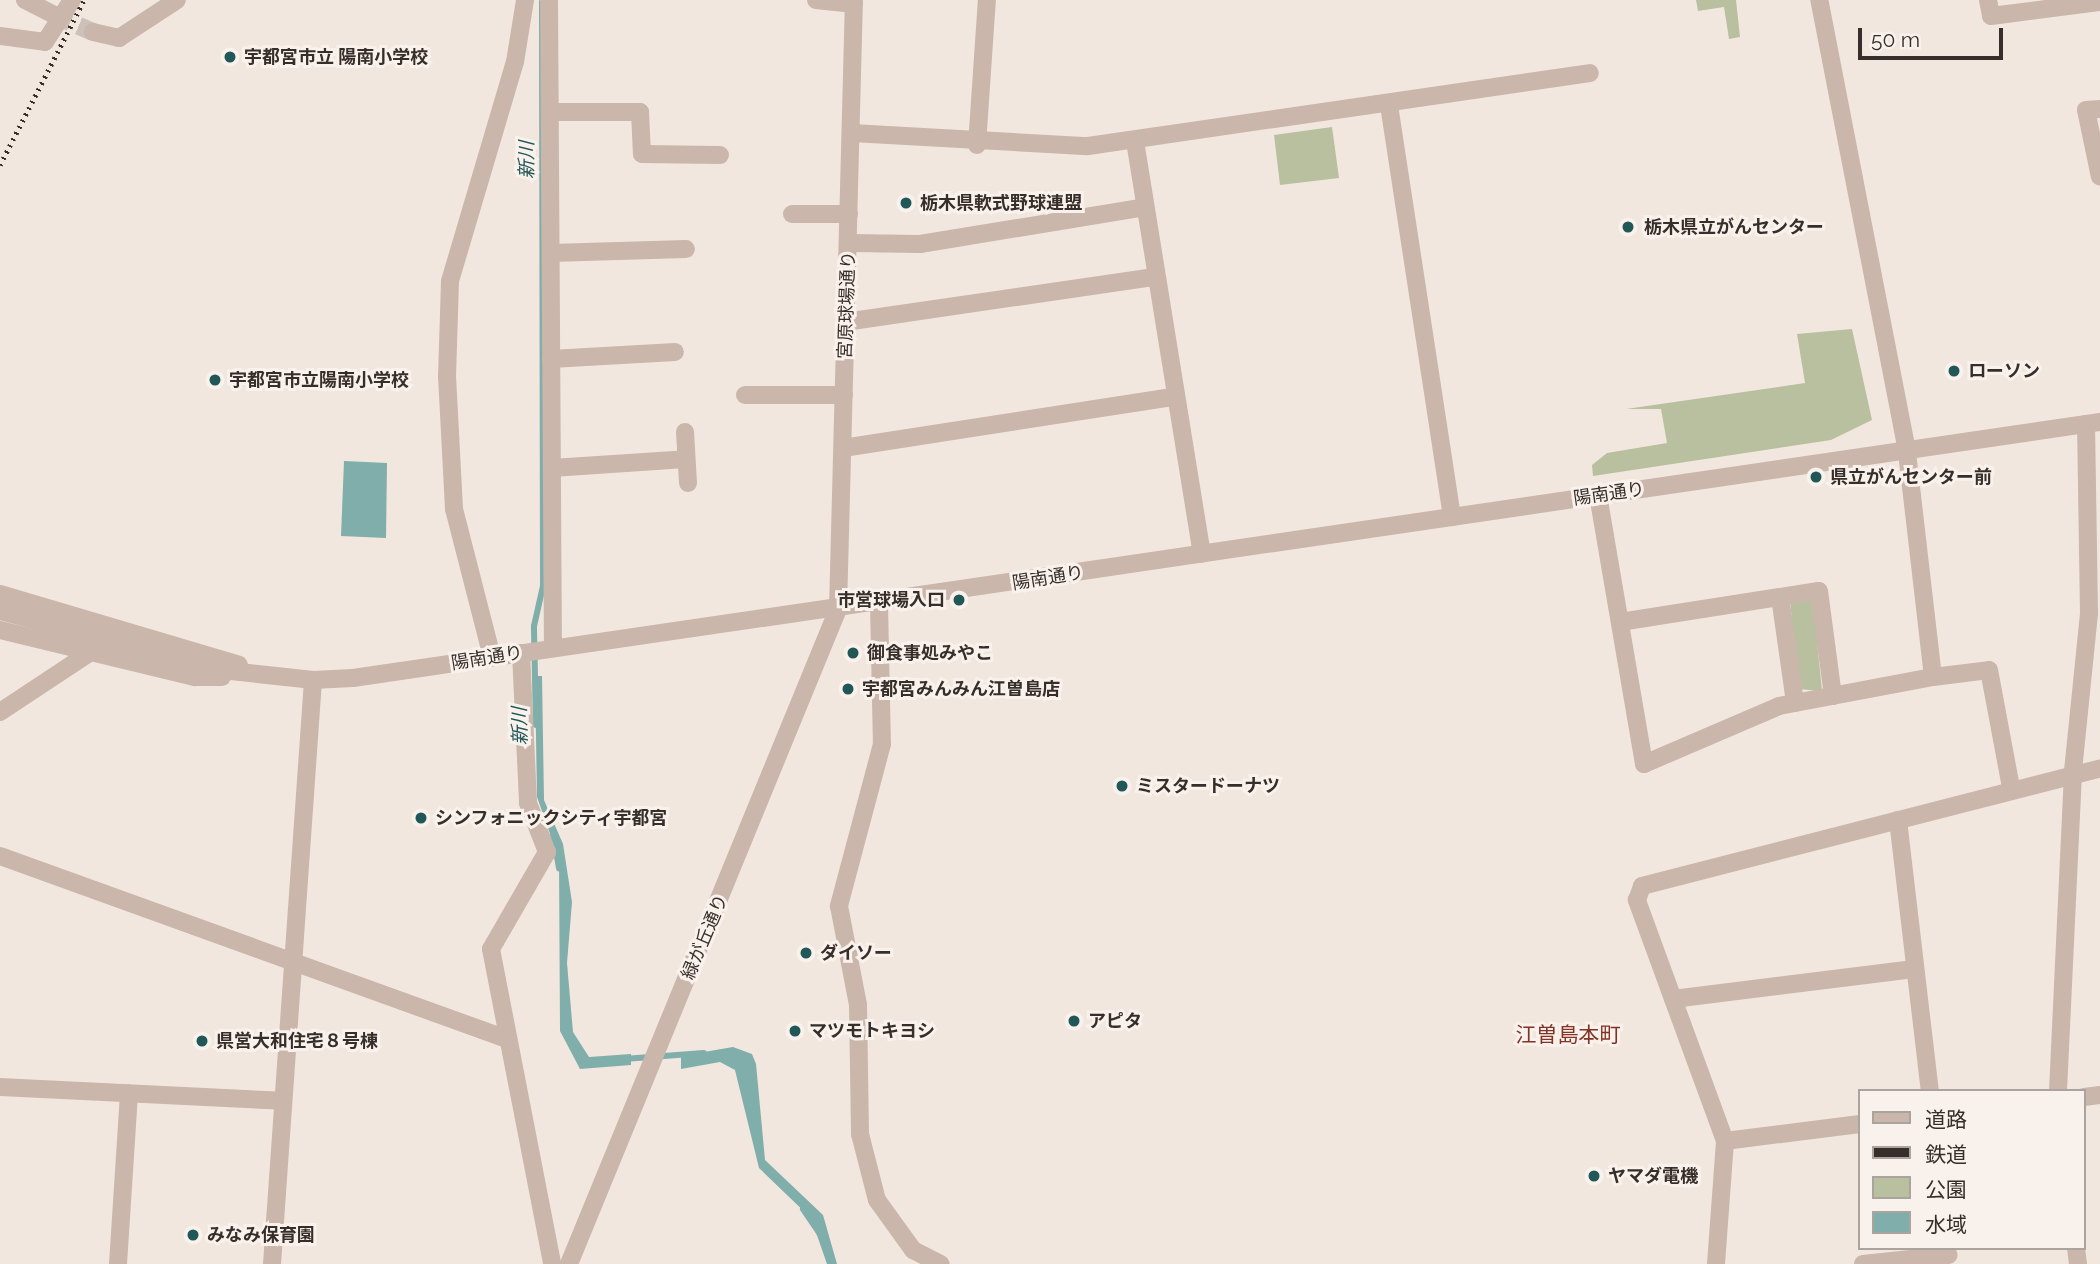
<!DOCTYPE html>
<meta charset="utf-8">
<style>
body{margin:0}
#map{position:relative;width:2100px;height:1264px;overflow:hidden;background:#f2e7df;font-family:Raleway,"Noto Sans JP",sans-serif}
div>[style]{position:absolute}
.green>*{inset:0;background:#b8c09f}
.water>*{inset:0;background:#7faeab}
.stream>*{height:6px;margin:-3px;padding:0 3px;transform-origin:3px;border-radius:3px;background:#7faeab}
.minor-tunnel>*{height:18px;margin-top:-9px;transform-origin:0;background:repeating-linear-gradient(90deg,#cdc2bb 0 18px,transparent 0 27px)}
.minor>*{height:18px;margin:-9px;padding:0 9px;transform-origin:9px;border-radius:9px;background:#cab6ab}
.rail>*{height:5px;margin-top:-2.5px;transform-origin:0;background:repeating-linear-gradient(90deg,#372d2a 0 2px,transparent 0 7px)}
.dots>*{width:19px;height:19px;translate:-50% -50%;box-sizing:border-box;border:4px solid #f9f1eb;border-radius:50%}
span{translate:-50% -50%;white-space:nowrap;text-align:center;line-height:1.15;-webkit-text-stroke:6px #f9f1eb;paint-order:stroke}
.poi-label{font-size:18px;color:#372d2a;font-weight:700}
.left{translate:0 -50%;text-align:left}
.right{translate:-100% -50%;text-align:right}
.street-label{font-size:18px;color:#372d2a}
.water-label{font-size:19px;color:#215756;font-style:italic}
.quarter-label{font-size:21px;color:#833326}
.legend{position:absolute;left:1858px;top:1089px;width:228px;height:161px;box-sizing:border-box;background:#f9f1eb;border:2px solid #aba39e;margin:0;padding:9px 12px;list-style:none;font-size:21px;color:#372d2a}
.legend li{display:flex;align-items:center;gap:14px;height:35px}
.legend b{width:35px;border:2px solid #aba39e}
.scale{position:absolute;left:1858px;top:28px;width:145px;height:32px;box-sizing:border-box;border:4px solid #372d2a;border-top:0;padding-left:9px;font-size:21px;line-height:24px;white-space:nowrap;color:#372d2a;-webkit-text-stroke:5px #f9f1eb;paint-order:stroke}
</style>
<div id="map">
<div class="green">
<i style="clip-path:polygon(1696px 0,1736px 0,1740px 37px,1729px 39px,1724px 7px,1698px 11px)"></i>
<i style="clip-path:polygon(1332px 127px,1339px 178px,1280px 185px,1274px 135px)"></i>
<i style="clip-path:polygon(1852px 329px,1872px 420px,1831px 440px,1593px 476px,1592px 465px,1607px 453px,1667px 443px,1661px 409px,1626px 409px,1805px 383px,1797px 334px)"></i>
<i style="clip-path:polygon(1790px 599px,1813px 601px,1822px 691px,1798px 689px)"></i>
</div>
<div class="water">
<i style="clip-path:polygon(344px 461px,387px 463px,386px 538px,341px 536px)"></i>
<i style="clip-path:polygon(535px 676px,542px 676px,544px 800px,563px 844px,572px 902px,567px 963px,573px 1032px,589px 1057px,631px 1054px,631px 1065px,580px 1069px,560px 1031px,559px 859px,537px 797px)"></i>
<i style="clip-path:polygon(733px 1047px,752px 1054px,756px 1064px,765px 1160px,823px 1215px,837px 1264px,827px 1264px,811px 1218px,759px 1168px,735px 1070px,720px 1062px,681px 1069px,681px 1056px)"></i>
</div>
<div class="stream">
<i style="left:536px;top:725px;width:99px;rotate:-91.2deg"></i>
<i style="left:534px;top:626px;width:41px;rotate:-77.3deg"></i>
<i style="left:543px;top:586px;width:584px;rotate:-90.1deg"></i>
<i style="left:553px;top:834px;width:35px;rotate:80deg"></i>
<i style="left:624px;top:1059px;width:80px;rotate:-4.3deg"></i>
<i style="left:803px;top:1209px;width:37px;rotate:56deg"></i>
</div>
<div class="minor-tunnel">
<i style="left:54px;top:15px;width:43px;rotate:23.6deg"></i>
</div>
<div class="minor">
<i style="left:25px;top:0;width:33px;rotate:27deg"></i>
<i style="left:549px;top:0;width:648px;rotate:89.65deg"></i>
<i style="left:816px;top:0;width:38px;rotate:6deg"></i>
<i style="left:1988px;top:0;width:16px;rotate:79deg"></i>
<i style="left:1991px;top:16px;width:110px;rotate:-7.3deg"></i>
<i style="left:93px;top:32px;width:27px;rotate:13deg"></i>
<i style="left:119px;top:38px;width:69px;rotate:-33.2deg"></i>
<i style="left:0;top:36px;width:45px;rotate:7.6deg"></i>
<i style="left:45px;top:42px;width:50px;rotate:-57.3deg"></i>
<i style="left:1389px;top:105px;width:417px;rotate:81.3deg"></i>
<i style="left:2100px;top:109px;width:14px;rotate:176deg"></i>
<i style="left:2086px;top:110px;width:68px;rotate:78.2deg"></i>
<i style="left:550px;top:112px;width:90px"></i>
<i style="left:640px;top:112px;width:42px;rotate:87.3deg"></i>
<i style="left:642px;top:154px;width:78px;rotate:0.7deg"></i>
<i style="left:852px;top:133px;width:236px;rotate:3.2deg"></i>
<i style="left:1088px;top:146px;width:507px;rotate:-8.27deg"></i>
<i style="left:1135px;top:141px;width:418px;rotate:80.8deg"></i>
<i style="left:977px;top:145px;width:145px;rotate:-86.1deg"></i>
<i style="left:792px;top:214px;width:57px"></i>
<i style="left:849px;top:243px;width:71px;rotate:0.8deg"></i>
<i style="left:920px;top:244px;width:228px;rotate:-9.3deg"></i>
<i style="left:551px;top:253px;width:135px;rotate:-1.7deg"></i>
<i style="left:845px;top:322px;width:313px;rotate:-8.3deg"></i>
<i style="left:551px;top:359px;width:124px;rotate:-3.2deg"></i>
<i style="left:745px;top:395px;width:99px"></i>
<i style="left:685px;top:432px;width:51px;rotate:86.6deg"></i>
<i style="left:843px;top:448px;width:335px;rotate:-8.8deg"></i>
<i style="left:552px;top:468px;width:134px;rotate:-3.8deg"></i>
<i style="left:1598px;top:495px;width:273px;rotate:80.3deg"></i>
<i style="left:1644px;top:764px;width:147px;rotate:-23.2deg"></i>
<i style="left:1779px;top:706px;width:157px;rotate:-10.7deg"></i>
<i style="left:1933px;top:677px;width:227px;rotate:-96.6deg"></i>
<i style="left:1907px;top:451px;width:460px;rotate:-101deg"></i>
<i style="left:0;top:594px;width:249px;rotate:16.5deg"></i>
<i style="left:1780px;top:597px;width:107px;rotate:81.9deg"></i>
<i style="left:879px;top:604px;width:140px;rotate:88.8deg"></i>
<i style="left:882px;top:744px;width:168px;rotate:104.9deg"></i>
<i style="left:839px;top:906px;width:101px;rotate:79.1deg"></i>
<i style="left:858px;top:1005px;width:129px;rotate:89.1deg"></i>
<i style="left:860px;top:1134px;width:68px;rotate:75.6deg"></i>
<i style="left:877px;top:1200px;width:62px;rotate:54.2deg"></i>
<i style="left:913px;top:1250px;width:31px;rotate:27deg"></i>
<i style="left:0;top:611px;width:229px;rotate:14.9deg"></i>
<i style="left:221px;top:670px;width:93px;rotate:6.2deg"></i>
<i style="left:313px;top:680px;width:40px;rotate:-2.9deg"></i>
<i style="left:353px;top:678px;width:1766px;rotate:-8.34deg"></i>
<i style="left:1620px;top:622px;width:201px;rotate:-8.9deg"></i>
<i style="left:1819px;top:591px;width:106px;rotate:82.4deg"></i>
<i style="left:0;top:630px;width:201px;rotate:13.6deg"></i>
<i style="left:195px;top:677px;width:27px"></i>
<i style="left:521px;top:653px;width:150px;rotate:87.3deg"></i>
<i style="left:528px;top:803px;width:53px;rotate:68.8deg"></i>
<i style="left:547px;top:852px;width:112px;rotate:120deg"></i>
<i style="left:491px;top:949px;width:321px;rotate:79deg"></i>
<i style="left:492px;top:657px;width:153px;rotate:-104.4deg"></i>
<i style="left:454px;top:509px;width:132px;rotate:-93deg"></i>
<i style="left:447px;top:377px;width:96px;rotate:-88.2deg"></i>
<i style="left:450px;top:281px;width:228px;rotate:-73.5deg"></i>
<i style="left:515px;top:62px;width:63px;rotate:-80.8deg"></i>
<i style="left:1933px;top:677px;width:56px;rotate:-7.1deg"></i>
<i style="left:1989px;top:670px;width:120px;rotate:79.4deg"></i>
<i style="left:0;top:712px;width:107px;rotate:-33.5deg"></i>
<i style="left:1898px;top:820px;width:273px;rotate:83.3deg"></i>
<i style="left:0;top:856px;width:539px;rotate:19.85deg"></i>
<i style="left:1673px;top:999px;width:243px;rotate:-7.1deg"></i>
<i style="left:0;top:1087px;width:283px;rotate:2.8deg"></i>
<i style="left:2058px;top:1091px;width:320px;rotate:-87.3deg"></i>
<i style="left:2073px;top:771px;width:159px;rotate:-84.2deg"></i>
<i style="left:2089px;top:613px;width:189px;rotate:-90.9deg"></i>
<i style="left:2084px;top:1097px;width:16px;rotate:-7deg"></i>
<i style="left:1725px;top:1141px;width:136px;rotate:-7.2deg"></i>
<i style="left:2076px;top:1248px;width:16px;rotate:83deg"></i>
<i style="left:118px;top:1264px;width:171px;rotate:-86.3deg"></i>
<i style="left:272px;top:1264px;width:585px;rotate:-85.98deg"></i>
<i style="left:569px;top:1264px;width:708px;rotate:-67.67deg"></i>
<i style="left:838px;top:609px;width:609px;rotate:-88.5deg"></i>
<i style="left:1716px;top:1264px;width:123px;rotate:-85.8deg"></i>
<i style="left:1725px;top:1141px;width:257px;rotate:-110.1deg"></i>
<i style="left:1637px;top:900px;width:15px;rotate:-70deg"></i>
<i style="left:1642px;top:886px;width:473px;rotate:-14.4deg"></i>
<i style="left:1863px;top:1264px;width:86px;rotate:-6deg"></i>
</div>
<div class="rail">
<i style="left:0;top:165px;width:185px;rotate:-63deg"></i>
</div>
<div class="dots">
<i style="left:230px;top:57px;background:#215756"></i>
<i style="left:906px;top:203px;background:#215756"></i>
<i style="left:1628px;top:227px;background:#215756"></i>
<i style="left:1954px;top:371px;background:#215756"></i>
<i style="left:215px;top:380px;background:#215756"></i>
<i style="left:1816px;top:477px;background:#215756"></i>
<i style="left:959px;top:600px;background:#215756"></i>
<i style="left:853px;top:653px;background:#215756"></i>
<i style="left:848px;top:689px;background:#215756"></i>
<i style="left:1122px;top:786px;background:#215756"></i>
<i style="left:421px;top:818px;background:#215756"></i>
<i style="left:806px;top:953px;background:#215756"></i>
<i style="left:1074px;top:1021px;background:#215756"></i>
<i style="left:795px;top:1031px;background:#215756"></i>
<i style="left:202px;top:1041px;background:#215756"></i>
<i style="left:1594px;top:1176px;background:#215756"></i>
<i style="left:193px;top:1235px;background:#215756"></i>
</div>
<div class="poi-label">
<span class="left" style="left:244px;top:57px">宇都宮市立 陽南小学校</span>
<span class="left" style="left:920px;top:203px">栃木県軟式野球連盟</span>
<span class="left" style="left:1644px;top:227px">栃木県立がんセンター</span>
<span class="left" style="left:1968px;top:371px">ローソン</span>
<span class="left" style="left:229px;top:380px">宇都宮市立陽南小学校</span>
<span class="left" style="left:1830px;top:477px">県立がんセンター前</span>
<span class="right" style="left:945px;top:600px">市営球場入口</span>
<span class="left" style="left:867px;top:653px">御食事処みやこ</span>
<span class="left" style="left:862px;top:689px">宇都宮みんみん江曽島店</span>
<span class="left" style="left:1136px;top:786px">ミスタードーナツ</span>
<span class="left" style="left:435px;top:818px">シンフォニックシティ宇都宮</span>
<span class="left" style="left:820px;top:953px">ダイソー</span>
<span class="left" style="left:1088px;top:1021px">アピタ</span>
<span class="left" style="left:809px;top:1031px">マツモトキヨシ</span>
<span class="left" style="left:216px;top:1041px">県営大和住宅８号棟</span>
<span class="left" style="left:1608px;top:1176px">ヤマダ電機</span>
<span class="left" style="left:207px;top:1235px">みなみ保育園</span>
</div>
<div class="street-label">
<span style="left:847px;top:305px;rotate:-88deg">宮原球場通り</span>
<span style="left:1609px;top:494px;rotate:-8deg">陽南通り</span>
<span style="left:1048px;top:578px;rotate:-9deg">陽南通り</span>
<span style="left:487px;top:658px;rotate:-9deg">陽南通り</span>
<span style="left:705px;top:937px;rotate:-67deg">緑が丘通り</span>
</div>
<div class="water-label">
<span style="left:527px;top:160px;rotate:-90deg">新川</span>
<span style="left:520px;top:726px;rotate:-91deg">新川</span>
</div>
<div class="quarter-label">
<span style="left:1568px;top:1035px">江曽島本町</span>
</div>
<ul class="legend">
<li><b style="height:9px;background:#cab6ab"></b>道路</li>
<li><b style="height:9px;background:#372d2a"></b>鉄道</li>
<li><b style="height:19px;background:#b8c09f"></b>公園</li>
<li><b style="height:19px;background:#7faeab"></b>水域</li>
</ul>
<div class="scale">50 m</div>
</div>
